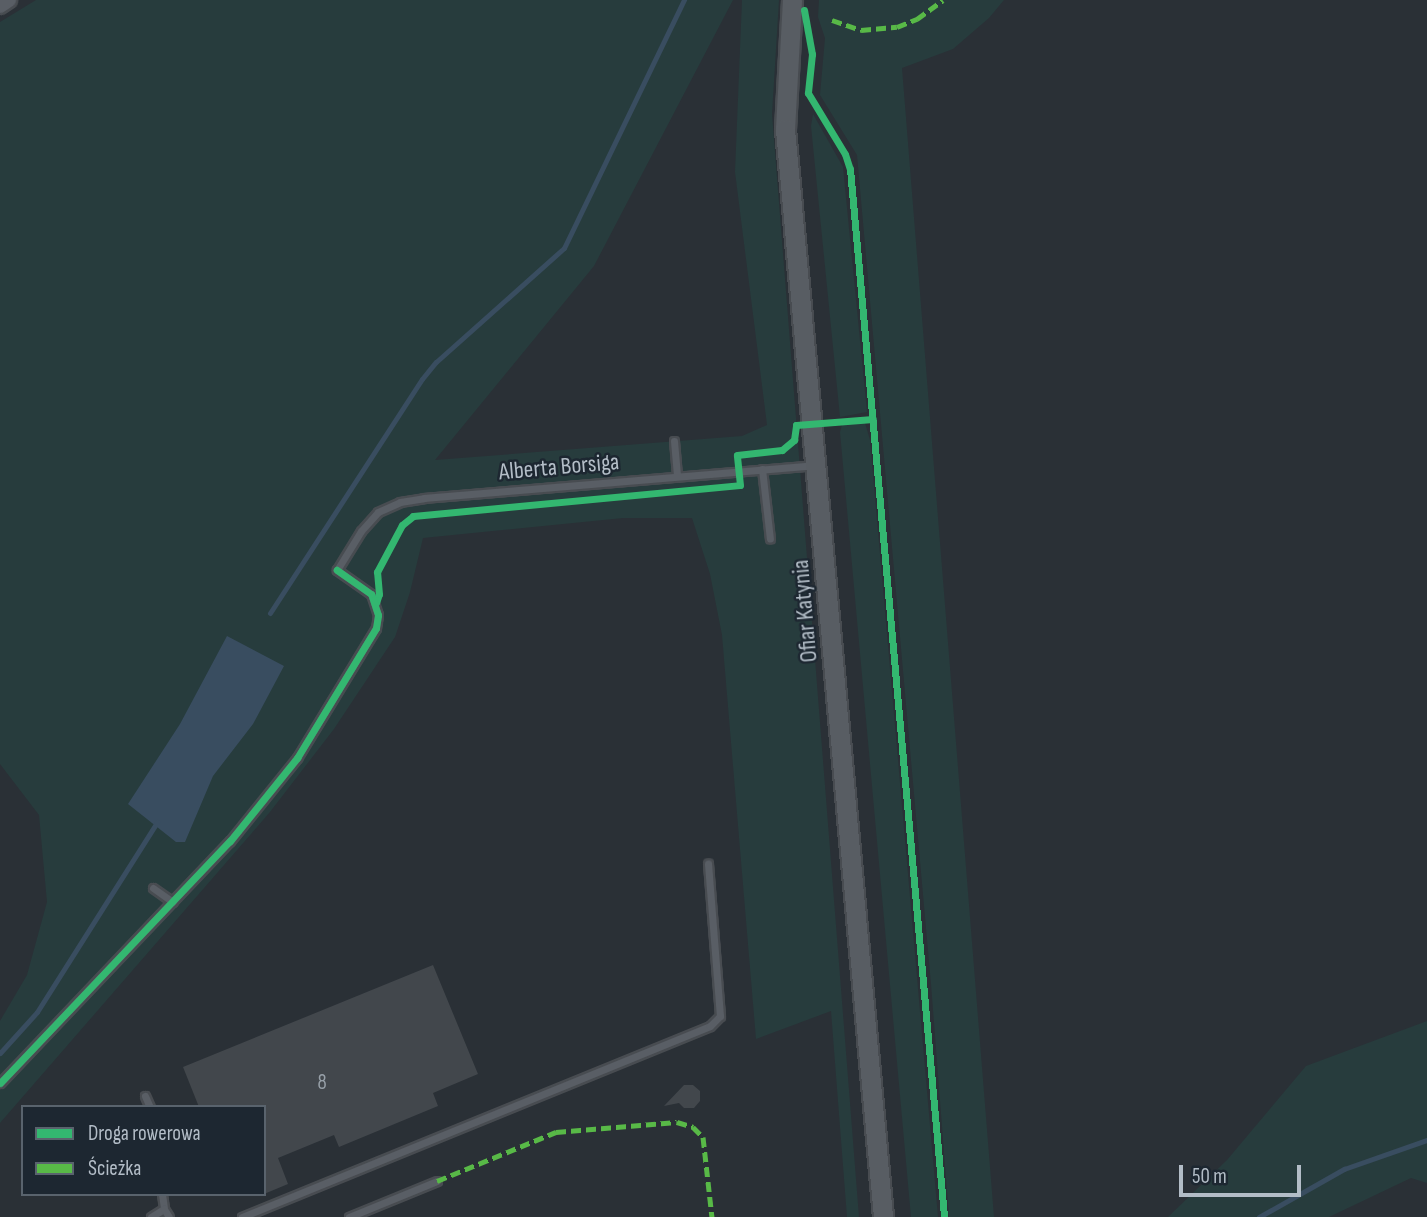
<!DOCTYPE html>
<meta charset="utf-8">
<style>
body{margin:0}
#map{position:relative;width:1427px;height:1217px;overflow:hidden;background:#2a3036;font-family:"Sofia Sans Condensed",sans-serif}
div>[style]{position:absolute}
.green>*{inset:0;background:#273c3d}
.water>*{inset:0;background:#394d60}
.stream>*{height:5px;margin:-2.5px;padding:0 2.5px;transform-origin:2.5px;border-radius:2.5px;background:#394d60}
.building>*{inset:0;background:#42474c}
.roads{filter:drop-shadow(2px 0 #484c51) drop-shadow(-2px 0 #484c51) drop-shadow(0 2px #484c51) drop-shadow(0 -2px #484c51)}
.lane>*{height:7px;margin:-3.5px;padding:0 3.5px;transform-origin:3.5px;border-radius:3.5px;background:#595e65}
.street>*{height:14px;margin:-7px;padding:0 7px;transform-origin:7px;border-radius:7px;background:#595e65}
.secondary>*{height:19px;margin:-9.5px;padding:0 9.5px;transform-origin:9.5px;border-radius:9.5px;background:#585d63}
.quiet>*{height:5px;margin-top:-2.5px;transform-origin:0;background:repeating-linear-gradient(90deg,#58b947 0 10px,transparent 0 15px)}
.cycleway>*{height:7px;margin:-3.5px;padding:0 3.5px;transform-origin:3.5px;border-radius:3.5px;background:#33b770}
span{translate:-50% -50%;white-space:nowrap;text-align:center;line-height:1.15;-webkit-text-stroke:5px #1d2731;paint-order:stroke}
.number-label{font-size:21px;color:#97a0a8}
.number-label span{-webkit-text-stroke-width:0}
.street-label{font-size:24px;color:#b3bdc7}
.legend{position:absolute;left:21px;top:1105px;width:245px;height:91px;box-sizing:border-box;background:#1d2731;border:2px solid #59636d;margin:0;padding:9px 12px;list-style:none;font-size:21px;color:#b3bdc7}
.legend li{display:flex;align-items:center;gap:14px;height:35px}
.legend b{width:35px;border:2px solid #59636d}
.scale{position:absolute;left:1179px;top:1165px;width:122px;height:32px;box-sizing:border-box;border:4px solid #b3bdc7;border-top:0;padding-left:9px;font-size:21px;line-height:24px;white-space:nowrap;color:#b3bdc7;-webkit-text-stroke:5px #1d2731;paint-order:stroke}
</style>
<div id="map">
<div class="green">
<i style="clip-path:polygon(36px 0,733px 0,594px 266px,435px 460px,742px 436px,767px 425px,735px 172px,742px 0,779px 0,772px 114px,859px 1217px,847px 1217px,831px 1011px,756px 1039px,332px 1217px,756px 1039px,722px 635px,710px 574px,692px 518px,623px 518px,423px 538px,410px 592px,395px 637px,334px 729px,270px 812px,0 1123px,0 1021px,27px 975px,47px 902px,39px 815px,0 764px,0 22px)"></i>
<i style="clip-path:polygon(819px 0,1004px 0,989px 18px,953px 49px,902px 68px,994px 1217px,949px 1217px,931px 984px,857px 155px,820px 95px,825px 38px,818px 17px)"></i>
<i style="clip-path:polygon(813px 114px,843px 167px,867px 412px,840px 417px,811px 126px)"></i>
<i style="clip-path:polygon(865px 423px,870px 440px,938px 1217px,911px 1217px,840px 432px,842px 425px)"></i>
<i style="clip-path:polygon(1427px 1021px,1427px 1183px,1411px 1178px,1329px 1217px,1168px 1217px,1227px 1160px,1306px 1066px)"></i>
</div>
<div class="water">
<i style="clip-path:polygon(227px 636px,284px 666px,253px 724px,213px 776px,185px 842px,176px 842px,128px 804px,180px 724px)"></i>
</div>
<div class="stream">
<i style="left:270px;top:613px;width:279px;rotate:-57deg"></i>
<i style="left:422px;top:379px;width:22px;rotate:-51deg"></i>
<i style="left:436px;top:362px;width:171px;rotate:-41.7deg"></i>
<i style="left:564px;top:248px;width:276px;rotate:-64.2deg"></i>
<i style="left:0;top:1053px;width:55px;rotate:-47.9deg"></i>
<i style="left:37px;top:1012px;width:225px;rotate:-57.7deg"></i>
<i style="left:1259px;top:1217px;width:98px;rotate:-29.5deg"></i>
<i style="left:1344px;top:1169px;width:88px;rotate:-19.3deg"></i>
</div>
<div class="building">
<i style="clip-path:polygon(433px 965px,478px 1074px,433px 1093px,438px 1106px,339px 1147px,334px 1135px,278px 1158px,288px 1184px,264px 1194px,264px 1107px,199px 1107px,183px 1067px)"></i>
<i style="clip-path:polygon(684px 1085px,693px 1085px,700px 1091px,700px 1101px,694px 1108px,684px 1108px,679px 1103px,664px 1106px)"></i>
</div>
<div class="roads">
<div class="lane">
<i style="left:674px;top:441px;width:35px;rotate:85deg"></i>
<i style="left:762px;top:469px;width:70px;rotate:83.5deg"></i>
<i style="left:153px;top:888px;width:24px;rotate:35deg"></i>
<i style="left:0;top:1083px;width:334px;rotate:-46.5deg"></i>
<i style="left:230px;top:841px;width:107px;rotate:-51.1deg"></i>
<i style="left:297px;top:758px;width:152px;rotate:-58.7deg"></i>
<i style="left:376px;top:628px;width:13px;rotate:-81deg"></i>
<i style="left:378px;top:615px;width:22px;rotate:-108deg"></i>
<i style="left:371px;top:594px;width:42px;rotate:-144.8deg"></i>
<i style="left:337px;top:570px;width:46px;rotate:-58.4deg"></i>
<i style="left:361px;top:531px;width:25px;rotate:-48deg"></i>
<i style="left:378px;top:512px;width:24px;rotate:-24deg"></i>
<i style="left:400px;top:502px;width:24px;rotate:-9deg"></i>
<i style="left:424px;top:498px;width:391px;rotate:-4.8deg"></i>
<i style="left:145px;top:1096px;width:12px;rotate:66deg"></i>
<i style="left:162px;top:1194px;width:15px;rotate:82deg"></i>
<i style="left:151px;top:1217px;width:15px;rotate:-32deg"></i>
<i style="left:164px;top:1209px;width:9px;rotate:58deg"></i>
<i style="left:242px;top:1217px;width:505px;rotate:-22.2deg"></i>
<i style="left:710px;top:1026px;width:14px;rotate:-45deg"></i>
<i style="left:720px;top:1016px;width:153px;rotate:-94.5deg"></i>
<i style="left:349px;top:1217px;width:95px;rotate:-22.2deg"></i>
</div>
<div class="street">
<i style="left:0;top:6px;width:11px;rotate:-34deg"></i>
</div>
<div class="secondary">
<i style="left:792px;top:0;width:129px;rotate:93.1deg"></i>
<i style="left:785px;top:129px;width:1092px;rotate:84.85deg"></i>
</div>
</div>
<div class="quiet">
<i style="left:832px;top:20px;width:31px;rotate:19deg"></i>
<i style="left:861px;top:30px;width:36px;rotate:-5deg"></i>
<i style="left:897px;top:27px;width:22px;rotate:-22deg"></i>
<i style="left:917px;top:19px;width:32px;rotate:-36deg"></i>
<i style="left:437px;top:1181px;width:129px;rotate:-22.4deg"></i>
<i style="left:556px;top:1132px;width:121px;rotate:-4.7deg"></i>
<i style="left:677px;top:1122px;width:17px;rotate:17deg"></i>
<i style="left:693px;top:1127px;width:14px;rotate:45deg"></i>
<i style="left:703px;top:1137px;width:81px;rotate:83.6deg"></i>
</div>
<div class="cycleway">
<i style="left:804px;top:10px;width:45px;rotate:79.7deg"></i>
<i style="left:812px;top:54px;width:39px;rotate:96deg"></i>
<i style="left:808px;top:93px;width:71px;rotate:58.8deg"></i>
<i style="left:845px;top:154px;width:16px;rotate:72deg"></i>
<i style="left:850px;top:169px;width:1052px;rotate:84.87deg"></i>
<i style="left:376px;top:603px;width:9px;rotate:-72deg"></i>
<i style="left:379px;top:594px;width:22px;rotate:-95deg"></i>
<i style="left:377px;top:572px;width:53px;rotate:-62deg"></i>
<i style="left:402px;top:525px;width:14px;rotate:-39deg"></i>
<i style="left:413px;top:516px;width:328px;rotate:-5.4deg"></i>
<i style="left:740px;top:485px;width:30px;rotate:-96deg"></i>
<i style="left:737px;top:455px;width:45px;rotate:-6.3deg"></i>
<i style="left:782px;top:450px;width:16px;rotate:-40deg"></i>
<i style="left:794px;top:440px;width:15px;rotate:-82deg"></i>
<i style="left:796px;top:425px;width:77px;rotate:-4.5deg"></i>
<i style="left:0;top:1083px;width:334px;rotate:-46.5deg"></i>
<i style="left:230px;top:841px;width:107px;rotate:-51.1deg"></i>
<i style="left:297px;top:758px;width:152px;rotate:-58.7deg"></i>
<i style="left:376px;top:628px;width:13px;rotate:-81deg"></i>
<i style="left:378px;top:615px;width:22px;rotate:-108deg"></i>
<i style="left:371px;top:594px;width:42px;rotate:-144.8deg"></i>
</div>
<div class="number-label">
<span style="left:322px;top:1083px">8</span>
</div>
<div class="street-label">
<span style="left:559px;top:467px;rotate:-5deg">Alberta Borsiga</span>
<span style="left:805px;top:611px;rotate:-95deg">Ofiar Katynia</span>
</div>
<ul class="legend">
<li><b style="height:9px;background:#33b770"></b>Droga rowerowa</li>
<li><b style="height:9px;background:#58b947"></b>Ścieżka</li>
</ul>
<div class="scale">50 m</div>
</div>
